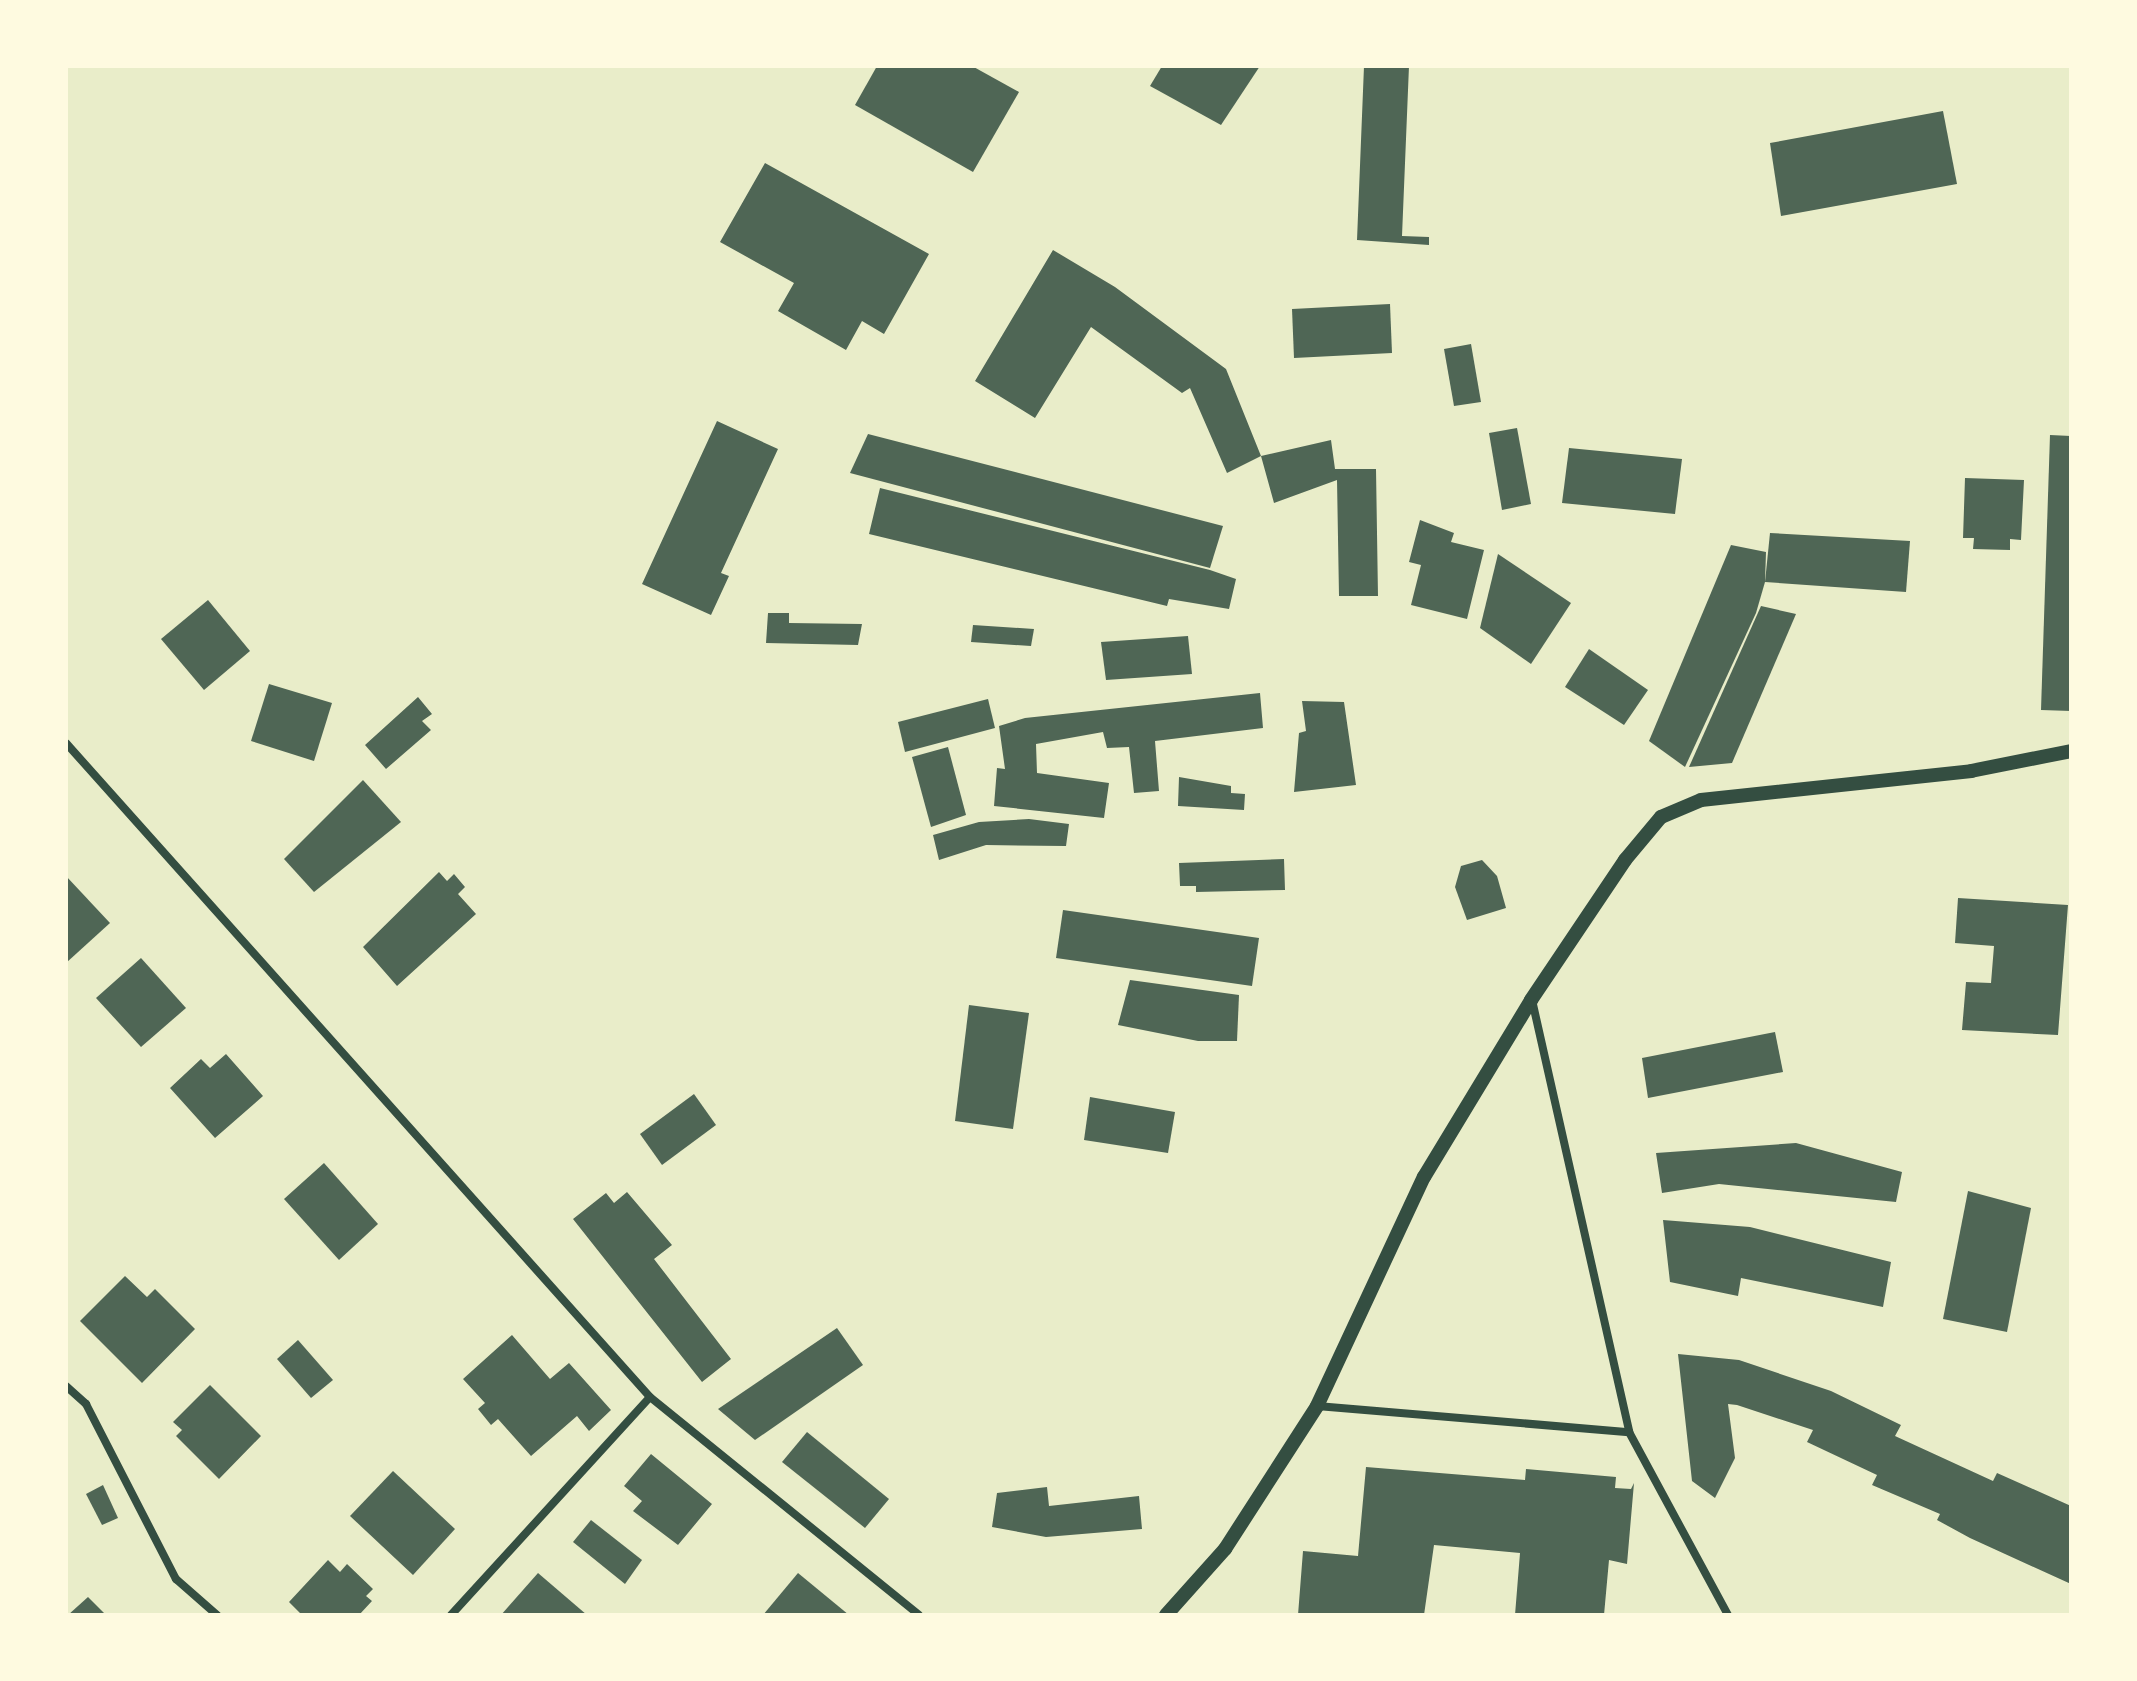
<!DOCTYPE html>
<style>
body{margin:0}
#map{position:relative;width:2137px;height:1681px;overflow:hidden;background:#e9edc9;font-family:"Source Serif 4",serif}
div>[style]{position:absolute}
.building>*{inset:0;background:#4f6655}
.minor>*{height:8px;margin:-4px;padding:0 4px;transform-origin:4px;border-radius:4px;background:#344e41}
.tertiary>*{height:14px;margin:-7px;padding:0 7px;transform-origin:7px;border-radius:7px;background:#344e41}
span{translate:-50% -50%;white-space:nowrap;text-align:center;line-height:1.15;-webkit-text-stroke:8px #fefae0;paint-order:stroke}
.frame{position:absolute;inset:0;border:68px solid #fefae0;pointer-events:none}
</style>
<div id="map">
<div class="building">
<i style="clip-path:polygon(877px 66px,972px 66px,1019px 92px,973px 172px,855px 105px)"></i>
<i style="clip-path:polygon(1162px 66px,1260px 66px,1221px 125px,1150px 86px)"></i>
<i style="clip-path:polygon(1364px 66px,1409px 66px,1402px 236px,1429px 237px,1429px 245px,1357px 240px)"></i>
<i style="clip-path:polygon(1943px 111px,1957px 184px,1781px 216px,1770px 143px)"></i>
<i style="clip-path:polygon(765px 163px,929px 254px,884px 334px,862px 321px,846px 350px,778px 311px,794px 283px,720px 242px)"></i>
<i style="clip-path:polygon(1053px 250px,1115px 287px,1226px 369px,1261px 456px,1227px 473px,1190px 388px,1182px 393px,1091px 327px,1035px 418px,975px 381px)"></i>
<i style="clip-path:polygon(1390px 304px,1392px 353px,1294px 358px,1292px 309px)"></i>
<i style="clip-path:polygon(1471px 344px,1481px 402px,1454px 406px,1444px 349px)"></i>
<i style="clip-path:polygon(717px 421px,778px 449px,721px 573px,729px 576px,711px 615px,642px 584px)"></i>
<i style="clip-path:polygon(1517px 428px,1531px 504px,1502px 510px,1489px 433px)"></i>
<i style="clip-path:polygon(868px 434px,1223px 526px,1210px 568px,850px 473px)"></i>
<i style="clip-path:polygon(2050px 435px,2071px 436px,2071px 711px,2041px 710px)"></i>
<i style="clip-path:polygon(1331px 440px,1335px 469px,1376px 469px,1378px 596px,1339px 596px,1337px 480px,1274px 503px,1261px 456px)"></i>
<i style="clip-path:polygon(1569px 448px,1682px 459px,1675px 514px,1562px 503px)"></i>
<i style="clip-path:polygon(1965px 478px,2024px 480px,2021px 540px,2010px 539px,2010px 550px,1973px 549px,1974px 538px,1963px 538px)"></i>
<i style="clip-path:polygon(880px 488px,1210px 570px,1236px 579px,1229px 609px,1169px 599px,1167px 606px,869px 534px)"></i>
<i style="clip-path:polygon(1420px 520px,1454px 533px,1451px 542px,1484px 550px,1467px 619px,1411px 605px,1421px 565px,1409px 562px)"></i>
<i style="clip-path:polygon(1770px 533px,1910px 541px,1906px 592px,1765px 582px)"></i>
<i style="clip-path:polygon(1731px 545px,1766px 552px,1765px 582px,1756px 613px,1685px 767px,1649px 741px)"></i>
<i style="clip-path:polygon(1498px 554px,1571px 603px,1531px 664px,1480px 628px)"></i>
<i style="clip-path:polygon(208px 600px,250px 651px,204px 690px,161px 639px)"></i>
<i style="clip-path:polygon(1761px 606px,1796px 614px,1732px 763px,1689px 767px)"></i>
<i style="clip-path:polygon(768px 613px,789px 613px,789px 623px,862px 624px,858px 645px,766px 643px)"></i>
<i style="clip-path:polygon(973px 625px,1034px 629px,1031px 646px,971px 642px)"></i>
<i style="clip-path:polygon(1188px 636px,1192px 674px,1106px 680px,1101px 642px)"></i>
<i style="clip-path:polygon(1589px 649px,1648px 690px,1624px 725px,1565px 687px)"></i>
<i style="clip-path:polygon(269px 684px,332px 703px,314px 761px,251px 741px)"></i>
<i style="clip-path:polygon(1260px 693px,1263px 728px,1155px 741px,1159px 791px,1134px 793px,1129px 747px,1107px 748px,1103px 732px,1036px 744px,1037px 773px,1109px 783px,1104px 818px,994px 806px,997px 768px,1005px 769px,999px 726px,1025px 718px)"></i>
<i style="clip-path:polygon(418px 697px,432px 714px,422px 721px,431px 730px,386px 769px,365px 745px)"></i>
<i style="clip-path:polygon(988px 699px,995px 728px,905px 752px,898px 722px)"></i>
<i style="clip-path:polygon(1302px 701px,1344px 702px,1356px 785px,1294px 792px,1299px 733px,1306px 731px)"></i>
<i style="clip-path:polygon(948px 747px,966px 815px,931px 827px,912px 757px)"></i>
<i style="clip-path:polygon(1179px 777px,1231px 786px,1231px 793px,1245px 794px,1244px 810px,1178px 806px)"></i>
<i style="clip-path:polygon(363px 780px,401px 822px,314px 892px,284px 859px)"></i>
<i style="clip-path:polygon(1029px 819px,1069px 824px,1066px 846px,986px 845px,939px 860px,933px 835px,979px 822px)"></i>
<i style="clip-path:polygon(1284px 859px,1285px 890px,1196px 892px,1196px 886px,1180px 886px,1179px 863px)"></i>
<i style="clip-path:polygon(1482px 860px,1497px 876px,1506px 908px,1467px 920px,1455px 887px,1461px 866px)"></i>
<i style="clip-path:polygon(439px 872px,447px 881px,454px 874px,465px 887px,458px 894px,476px 914px,397px 986px,363px 947px)"></i>
<i style="clip-path:polygon(66px 876px,110px 923px,66px 963px)"></i>
<i style="clip-path:polygon(1958px 898px,2068px 905px,2058px 1035px,1962px 1030px,1966px 982px,1991px 983px,1994px 946px,1955px 943px)"></i>
<i style="clip-path:polygon(1063px 910px,1259px 938px,1252px 986px,1056px 958px)"></i>
<i style="clip-path:polygon(141px 958px,186px 1008px,141px 1047px,96px 998px)"></i>
<i style="clip-path:polygon(1130px 980px,1239px 995px,1237px 1041px,1198px 1041px,1118px 1025px)"></i>
<i style="clip-path:polygon(969px 1005px,1029px 1013px,1013px 1129px,955px 1121px)"></i>
<i style="clip-path:polygon(1775px 1032px,1783px 1072px,1648px 1098px,1642px 1058px)"></i>
<i style="clip-path:polygon(226px 1054px,263px 1096px,215px 1138px,170px 1088px,201px 1059px,210px 1068px)"></i>
<i style="clip-path:polygon(694px 1094px,716px 1125px,662px 1165px,640px 1134px)"></i>
<i style="clip-path:polygon(1090px 1097px,1175px 1112px,1168px 1153px,1084px 1140px)"></i>
<i style="clip-path:polygon(1796px 1143px,1902px 1172px,1896px 1202px,1719px 1184px,1662px 1193px,1656px 1153px)"></i>
<i style="clip-path:polygon(324px 1163px,378px 1224px,339px 1260px,284px 1199px)"></i>
<i style="clip-path:polygon(1968px 1191px,2031px 1208px,2007px 1332px,1943px 1319px)"></i>
<i style="clip-path:polygon(627px 1192px,672px 1245px,654px 1259px,731px 1359px,702px 1382px,573px 1219px,606px 1193px,614px 1203px)"></i>
<i style="clip-path:polygon(1663px 1220px,1750px 1227px,1891px 1262px,1883px 1307px,1741px 1278px,1738px 1296px,1670px 1282px)"></i>
<i style="clip-path:polygon(125px 1276px,147px 1297px,155px 1289px,195px 1329px,142px 1383px,80px 1321px)"></i>
<i style="clip-path:polygon(837px 1328px,863px 1365px,755px 1440px,718px 1409px)"></i>
<i style="clip-path:polygon(512px 1335px,550px 1379px,569px 1363px,611px 1410px,589px 1431px,577px 1416px,531px 1456px,498px 1419px,491px 1425px,478px 1409px,485px 1403px,463px 1379px)"></i>
<i style="clip-path:polygon(298px 1340px,333px 1380px,311px 1398px,277px 1359px)"></i>
<i style="clip-path:polygon(1678px 1354px,1739px 1360px,1831px 1391px,1901px 1425px,1895px 1436px,1993px 1481px,1997px 1473px,2071px 1506px,2071px 1584px,1970px 1538px,1937px 1520px,1940px 1514px,1872px 1485px,1877px 1475px,1807px 1442px,1813px 1430px,1737px 1405px,1728px 1404px,1735px 1458px,1715px 1498px,1692px 1481px)"></i>
<i style="clip-path:polygon(210px 1385px,261px 1436px,219px 1479px,176px 1436px,182px 1430px,173px 1422px)"></i>
<i style="clip-path:polygon(807px 1432px,889px 1499px,865px 1528px,782px 1462px)"></i>
<i style="clip-path:polygon(651px 1454px,712px 1504px,678px 1545px,633px 1511px,642px 1501px,624px 1486px)"></i>
<i style="clip-path:polygon(1366px 1467px,1525px 1480px,1526px 1469px,1616px 1477px,1615px 1488px,1631px 1489px,1634px 1483px,1627px 1564px,1609px 1560px,1604px 1615px,1515px 1615px,1520px 1553px,1434px 1545px,1424px 1615px,1298px 1615px,1303px 1551px,1358px 1556px)"></i>
<i style="clip-path:polygon(393px 1471px,455px 1529px,413px 1575px,350px 1516px)"></i>
<i style="clip-path:polygon(103px 1485px,118px 1518px,102px 1525px,86px 1494px)"></i>
<i style="clip-path:polygon(1047px 1487px,1049px 1506px,1139px 1496px,1142px 1529px,1046px 1537px,992px 1527px,997px 1493px)"></i>
<i style="clip-path:polygon(591px 1520px,642px 1560px,625px 1584px,573px 1542px)"></i>
<i style="clip-path:polygon(328px 1560px,340px 1572px,347px 1564px,373px 1589px,366px 1596px,372px 1601px,359px 1615px,302px 1615px,289px 1602px)"></i>
<i style="clip-path:polygon(538px 1573px,587px 1615px,501px 1615px)"></i>
<i style="clip-path:polygon(798px 1573px,849px 1615px,763px 1615px)"></i>
<i style="clip-path:polygon(88px 1597px,106px 1615px,68px 1615px)"></i>
</div>
<div class="minor">
<i style="left:66px;top:743px;width:877px;rotate:48.24deg"></i>
<i style="left:650px;top:1397px;width:346px;rotate:39deg"></i>
<i style="left:1532px;top:1000px;width:443px;rotate:77.3deg"></i>
<i style="left:66px;top:1386px;width:27px;rotate:42deg"></i>
<i style="left:86px;top:1404px;width:197px;rotate:62.8deg"></i>
<i style="left:176px;top:1579px;width:55px;rotate:41.3deg"></i>
<i style="left:1317px;top:1406px;width:313px;rotate:4.8deg"></i>
<i style="left:1629px;top:1432px;width:208px;rotate:61.6deg"></i>
<i style="left:451px;top:1615px;width:295px;rotate:-47.6deg"></i>
</div>
<div class="tertiary">
<i style="left:1166px;top:1615px;width:89px;rotate:-48.2deg"></i>
<i style="left:1225px;top:1549px;width:170px;rotate:-57.2deg"></i>
<i style="left:1317px;top:1406px;width:253px;rotate:-65deg"></i>
<i style="left:1424px;top:1177px;width:207px;rotate:-58.8deg"></i>
<i style="left:1531px;top:1000px;width:169px;rotate:-56.1deg"></i>
<i style="left:1625px;top:860px;width:56px;rotate:-50.1deg"></i>
<i style="left:1661px;top:817px;width:43px;rotate:-23deg"></i>
<i style="left:1701px;top:800px;width:272px;rotate:-6.1deg"></i>
<i style="left:1971px;top:771px;width:102px;rotate:-11.3deg"></i>
</div>
<div class="frame"></div>
</div>
